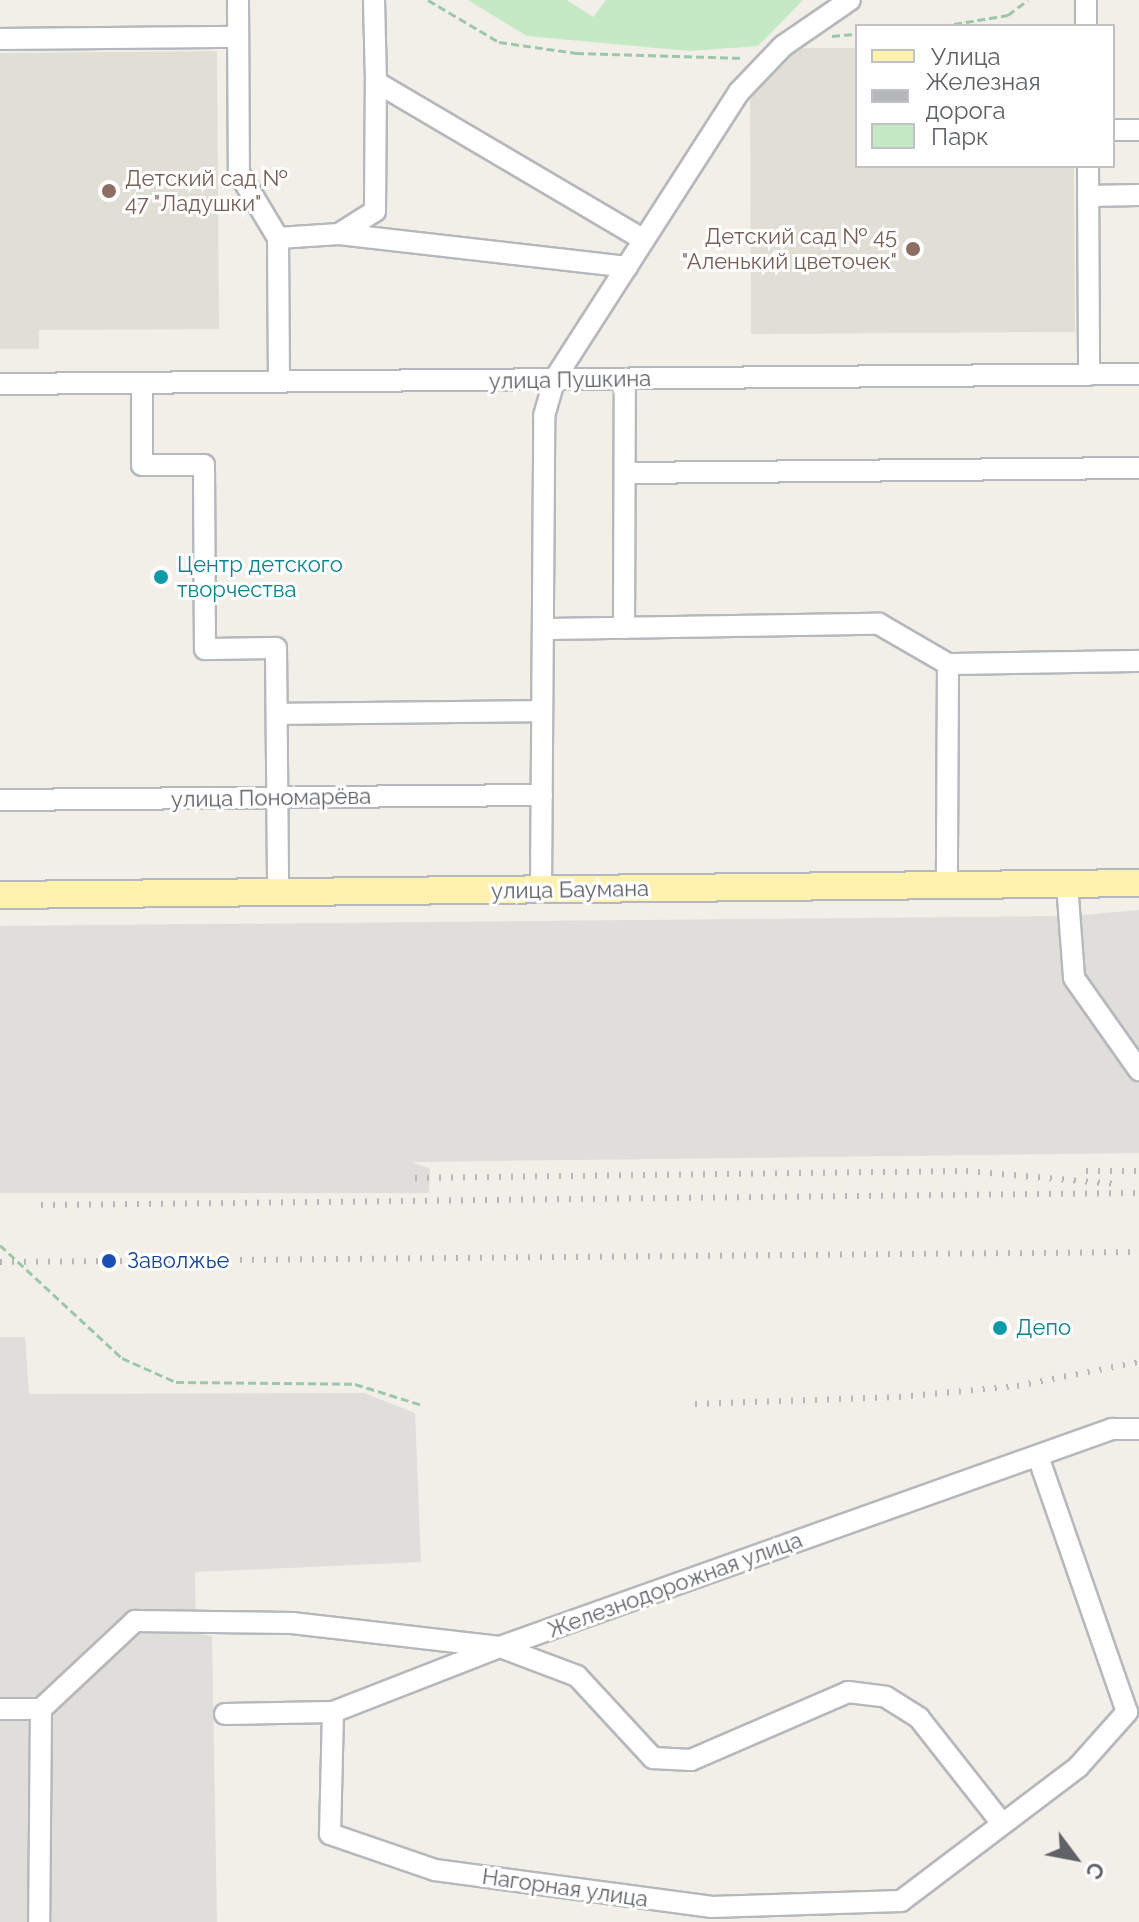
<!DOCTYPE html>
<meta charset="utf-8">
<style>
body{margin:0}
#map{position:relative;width:1139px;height:1922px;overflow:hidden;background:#f1efe8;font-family:Raleway,sans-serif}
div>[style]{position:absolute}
.industrial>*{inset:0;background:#e0deda}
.education>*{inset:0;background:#e1ded6}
.green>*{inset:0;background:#c5e8c5}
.path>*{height:3px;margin-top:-1.5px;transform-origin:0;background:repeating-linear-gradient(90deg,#9cc7a9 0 8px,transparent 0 12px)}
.roads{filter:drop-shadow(2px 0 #b5b8bc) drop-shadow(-2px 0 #b5b8bc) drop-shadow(0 2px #b5b8bc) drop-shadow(0 -2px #b5b8bc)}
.minor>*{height:20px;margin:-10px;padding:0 10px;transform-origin:10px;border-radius:10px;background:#fff}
.major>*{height:26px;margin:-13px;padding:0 13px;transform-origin:13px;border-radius:13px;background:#fff2af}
.rail>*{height:6px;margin-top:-3px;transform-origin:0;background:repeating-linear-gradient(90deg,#b6b7b8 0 2px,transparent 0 12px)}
.dots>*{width:22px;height:22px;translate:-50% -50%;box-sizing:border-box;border:4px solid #fff;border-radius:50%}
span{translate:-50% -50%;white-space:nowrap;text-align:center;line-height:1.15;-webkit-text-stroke:6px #fff;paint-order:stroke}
.education-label{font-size:22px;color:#785e54}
.left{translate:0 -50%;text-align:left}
.right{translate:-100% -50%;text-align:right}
.street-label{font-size:22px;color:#5f6368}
.culture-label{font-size:22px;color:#0d838f}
.transit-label{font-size:22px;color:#164399}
.legend{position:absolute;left:855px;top:24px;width:260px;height:144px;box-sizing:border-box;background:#fff;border:2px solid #bfc1c3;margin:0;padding:10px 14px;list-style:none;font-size:24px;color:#5f6368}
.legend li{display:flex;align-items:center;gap:16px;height:40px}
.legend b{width:40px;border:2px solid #bfc1c3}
.north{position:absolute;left:1035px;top:1818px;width:80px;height:80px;-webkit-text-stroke:6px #fff;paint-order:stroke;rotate:122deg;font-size:22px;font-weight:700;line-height:32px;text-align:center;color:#5f6368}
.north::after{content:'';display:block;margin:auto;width:28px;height:36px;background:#5f6368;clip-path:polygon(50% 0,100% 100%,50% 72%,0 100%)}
</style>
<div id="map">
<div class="industrial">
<i style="clip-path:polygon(1139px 910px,1139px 1153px,412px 1162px,430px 1169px,429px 1193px,0 1193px,0 926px,1070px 916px)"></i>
<i style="clip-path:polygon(0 1337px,25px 1337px,29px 1394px,364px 1393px,415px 1413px,421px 1562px,195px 1572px,196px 1633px,212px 1636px,217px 1922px,0 1922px)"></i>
</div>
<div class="education">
<i style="clip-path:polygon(793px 48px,857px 48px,857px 166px,1074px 166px,1075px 332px,751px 334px,750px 86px)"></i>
<i style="clip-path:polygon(217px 51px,219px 329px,39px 330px,39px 349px,0 349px,0 53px)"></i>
</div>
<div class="green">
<i style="clip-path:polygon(468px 0,567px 0,593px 17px,606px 0,803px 0,758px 46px,690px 51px,527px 36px)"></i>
</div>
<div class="path">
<i style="left:428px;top:0;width:82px;rotate:30.6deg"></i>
<i style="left:499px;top:42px;width:78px;rotate:8.1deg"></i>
<i style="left:576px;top:53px;width:168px;rotate:1.7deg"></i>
<i style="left:942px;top:26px;width:67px;rotate:-9.5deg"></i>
<i style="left:1008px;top:15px;width:25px;rotate:-37deg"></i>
<i style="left:832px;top:36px;width:25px;rotate:-5deg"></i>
<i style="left:0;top:1245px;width:166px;rotate:42.8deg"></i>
<i style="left:122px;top:1358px;width:59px;rotate:24deg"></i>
<i style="left:176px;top:1382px;width:179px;rotate:0.6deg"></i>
<i style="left:355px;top:1384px;width:70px;rotate:17.4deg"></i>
</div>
<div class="roads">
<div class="minor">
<i style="left:238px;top:0;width:173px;rotate:89.7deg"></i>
<i style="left:239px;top:173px;width:76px;rotate:59deg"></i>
<i style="left:278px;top:238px;width:144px;rotate:89.6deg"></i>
<i style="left:374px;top:0;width:82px;rotate:88.6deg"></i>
<i style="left:376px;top:82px;width:311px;rotate:30.5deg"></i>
<i style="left:1086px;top:0;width:26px;rotate:90deg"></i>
<i style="left:0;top:39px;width:235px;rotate:-0.5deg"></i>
<i style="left:1113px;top:130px;width:26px"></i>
<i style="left:1088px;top:166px;width:209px;rotate:89.7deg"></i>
<i style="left:1088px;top:196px;width:51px;rotate:-1.1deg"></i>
<i style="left:339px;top:234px;width:290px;rotate:6.5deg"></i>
<i style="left:278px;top:238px;width:61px;rotate:-3.8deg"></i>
<i style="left:339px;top:234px;width:43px;rotate:-32.6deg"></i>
<i style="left:375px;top:211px;width:129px;rotate:-89.6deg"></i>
<i style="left:142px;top:383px;width:82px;rotate:90deg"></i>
<i style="left:142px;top:465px;width:62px"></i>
<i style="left:204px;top:465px;width:184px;rotate:89.7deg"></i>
<i style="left:205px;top:649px;width:71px;rotate:-0.8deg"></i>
<i style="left:276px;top:648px;width:245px;rotate:89.5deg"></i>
<i style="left:0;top:384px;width:1139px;rotate:-0.5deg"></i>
<i style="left:625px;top:473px;width:514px;rotate:-0.56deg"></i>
<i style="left:624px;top:628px;width:249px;rotate:-89.8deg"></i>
<i style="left:543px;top:629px;width:336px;rotate:-0.9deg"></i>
<i style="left:879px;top:624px;width:80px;rotate:30.1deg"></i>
<i style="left:948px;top:664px;width:221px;rotate:90.3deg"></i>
<i style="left:948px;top:664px;width:191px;rotate:-0.9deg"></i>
<i style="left:277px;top:714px;width:265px;rotate:-0.6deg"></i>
<i style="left:0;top:800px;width:542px;rotate:-0.53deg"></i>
<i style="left:1067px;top:884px;width:94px;rotate:85.7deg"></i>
<i style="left:1074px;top:978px;width:113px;rotate:54.8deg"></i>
<i style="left:541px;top:891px;width:475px;rotate:-89.6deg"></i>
<i style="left:544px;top:416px;width:37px;rotate:-74deg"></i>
<i style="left:554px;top:380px;width:342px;rotate:-57.3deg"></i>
<i style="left:739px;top:92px;width:64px;rotate:-46.3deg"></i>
<i style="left:783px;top:46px;width:81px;rotate:-34.5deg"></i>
<i style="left:0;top:1709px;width:41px"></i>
<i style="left:41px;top:1709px;width:213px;rotate:90.5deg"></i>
<i style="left:41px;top:1709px;width:129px;rotate:-43.1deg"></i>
<i style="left:135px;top:1621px;width:157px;rotate:0.7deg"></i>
<i style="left:292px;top:1623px;width:209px;rotate:6.6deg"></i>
<i style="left:500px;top:1647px;width:650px;rotate:-19.61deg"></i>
<i style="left:1112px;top:1429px;width:27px"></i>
<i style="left:333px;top:1712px;width:122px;rotate:91.4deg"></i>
<i style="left:330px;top:1834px;width:111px;rotate:18.9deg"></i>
<i style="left:435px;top:1870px;width:278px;rotate:7.6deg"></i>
<i style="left:711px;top:1907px;width:190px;rotate:-1.8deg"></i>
<i style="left:901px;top:1901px;width:222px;rotate:-37.1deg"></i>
<i style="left:1078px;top:1767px;width:74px;rotate:-48.3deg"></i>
<i style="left:1127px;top:1712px;width:271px;rotate:-109.2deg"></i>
<i style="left:225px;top:1714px;width:108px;rotate:-1.1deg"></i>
<i style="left:333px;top:1712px;width:179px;rotate:-21.3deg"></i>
<i style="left:500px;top:1647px;width:82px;rotate:20.6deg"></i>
<i style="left:577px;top:1676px;width:112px;rotate:47.2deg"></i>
<i style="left:653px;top:1758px;width:38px;rotate:3deg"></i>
<i style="left:691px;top:1760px;width:171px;rotate:-23.4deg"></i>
<i style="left:848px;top:1692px;width:38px;rotate:7deg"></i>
<i style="left:886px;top:1697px;width:39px;rotate:32deg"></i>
<i style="left:919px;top:1718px;width:131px;rotate:51.8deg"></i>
</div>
<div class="major">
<i style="left:0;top:895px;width:1139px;rotate:-0.6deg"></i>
</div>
</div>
<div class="rail">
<i style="left:1086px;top:1171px;width:53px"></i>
<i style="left:415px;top:1178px;width:551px;rotate:-0.73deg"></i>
<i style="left:966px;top:1171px;width:150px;rotate:5deg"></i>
<i style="left:41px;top:1205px;width:1098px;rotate:-0.63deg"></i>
<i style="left:0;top:1262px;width:1139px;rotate:-0.5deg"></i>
<i style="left:695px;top:1404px;width:204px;rotate:-2deg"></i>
<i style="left:899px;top:1397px;width:119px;rotate:-5.3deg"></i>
<i style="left:1017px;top:1386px;width:124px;rotate:-11.1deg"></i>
</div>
<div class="dots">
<i style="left:109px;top:191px;background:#8d6e63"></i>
<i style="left:913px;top:249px;background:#8d6e63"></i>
<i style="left:161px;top:577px;background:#0f9aa8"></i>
<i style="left:109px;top:1261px;background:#1a4fb4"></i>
<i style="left:1000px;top:1328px;background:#0f9aa8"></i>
</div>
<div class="education-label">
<span class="left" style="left:125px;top:191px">Детский сад №<br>47 "Ладушки"</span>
<span class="right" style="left:897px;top:249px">Детский сад № 45<br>"Аленький цветочек"</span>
</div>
<div class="street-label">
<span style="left:570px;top:380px;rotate:-1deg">улица Пушкина</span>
<span style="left:271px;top:798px;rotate:-1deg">улица Пономарёва</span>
<span style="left:570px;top:890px;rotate:-1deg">улица Баумана</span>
<span style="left:675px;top:1585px;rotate:-20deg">Железнодорожная улица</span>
<span style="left:565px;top:1888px;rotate:8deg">Нагорная улица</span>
</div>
<div class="culture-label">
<span class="left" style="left:177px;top:577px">Центр детского<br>творчества</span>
<span class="left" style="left:1016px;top:1328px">Депо</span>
</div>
<div class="transit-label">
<span class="left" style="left:127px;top:1261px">Заволжье</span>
</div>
<ul class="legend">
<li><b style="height:10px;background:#fff2af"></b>Улица</li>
<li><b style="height:10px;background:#b6b7b8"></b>Железная дорога</li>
<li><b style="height:22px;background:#c5e8c5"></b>Парк</li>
</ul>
<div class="north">С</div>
</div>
